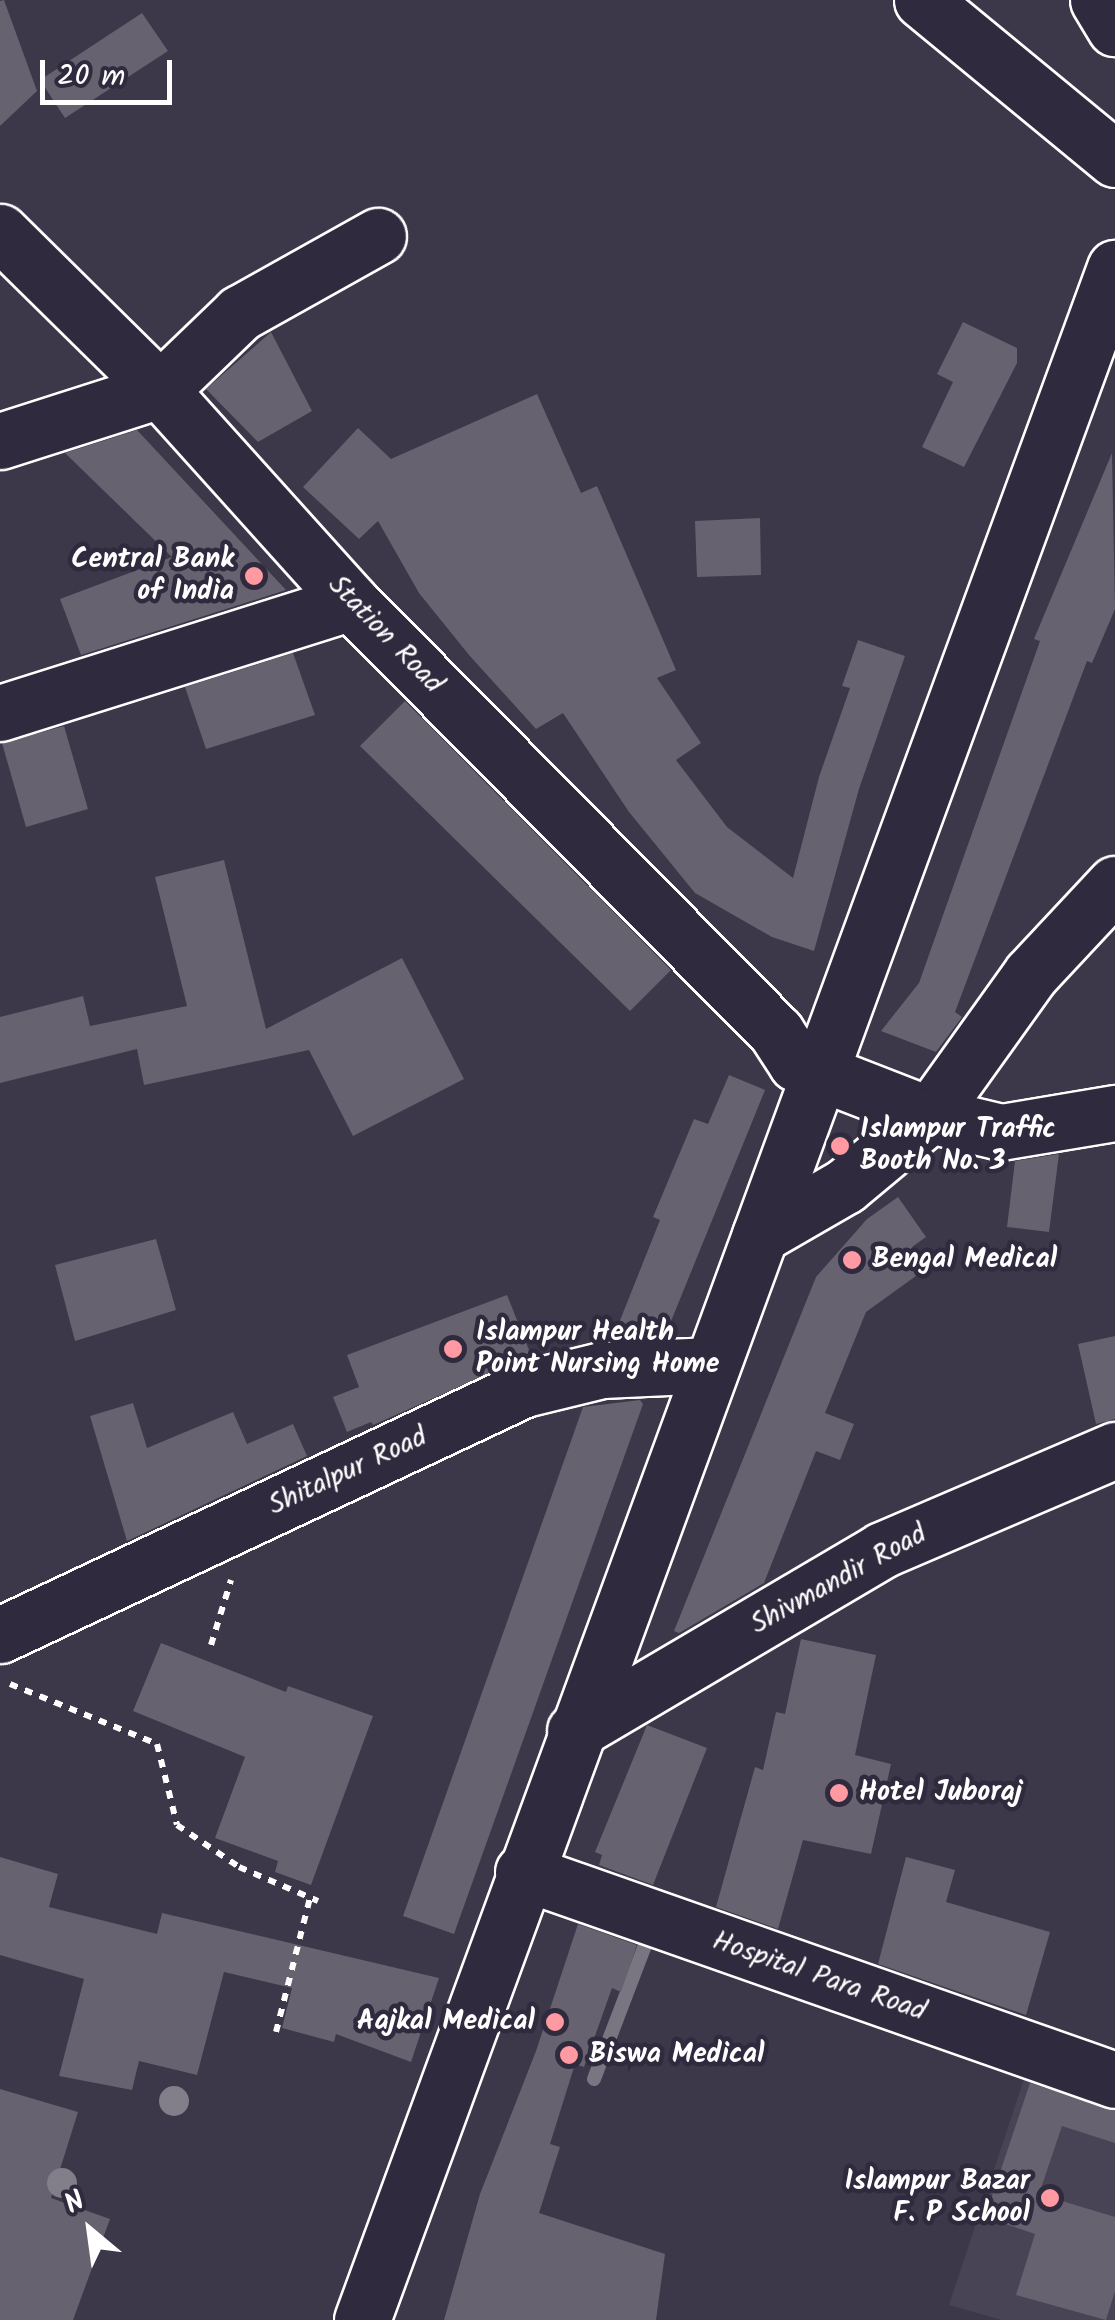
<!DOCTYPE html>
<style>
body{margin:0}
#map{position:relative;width:1115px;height:2320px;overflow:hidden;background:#3c3749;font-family:Kalam,sans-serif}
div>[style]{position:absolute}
.built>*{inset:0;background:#494455}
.stream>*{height:14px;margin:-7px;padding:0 7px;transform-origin:7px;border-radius:7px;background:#797682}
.building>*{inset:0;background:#666270}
.path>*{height:6px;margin-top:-3px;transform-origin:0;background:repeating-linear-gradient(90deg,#fff 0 8px,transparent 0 16px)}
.roads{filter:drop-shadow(2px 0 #fff) drop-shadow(-2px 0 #fff) drop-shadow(0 2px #fff) drop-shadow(0 -2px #fff)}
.minor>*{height:55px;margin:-27.5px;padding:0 27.5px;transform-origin:27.5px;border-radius:27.5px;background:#2f2a3d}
.major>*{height:55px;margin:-27.5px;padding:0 27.5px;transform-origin:27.5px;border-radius:27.5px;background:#2f2a3d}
.trees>*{width:30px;height:30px;margin:-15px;border-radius:50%;background:#827e8a}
.dots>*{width:28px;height:28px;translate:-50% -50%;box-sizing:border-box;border:5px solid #2f2a3d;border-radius:50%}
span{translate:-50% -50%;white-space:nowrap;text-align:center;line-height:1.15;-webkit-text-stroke:9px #2f2a3d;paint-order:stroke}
.poi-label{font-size:28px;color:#fff;font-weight:700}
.right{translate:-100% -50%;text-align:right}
.left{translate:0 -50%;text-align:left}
.street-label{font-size:28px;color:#fff}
.north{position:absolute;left:40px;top:2180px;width:100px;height:100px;-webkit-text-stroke:8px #2f2a3d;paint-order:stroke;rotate:331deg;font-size:28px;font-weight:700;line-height:40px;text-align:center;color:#fff}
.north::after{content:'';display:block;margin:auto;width:35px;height:45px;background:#fff;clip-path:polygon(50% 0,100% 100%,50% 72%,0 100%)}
.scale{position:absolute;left:40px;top:60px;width:132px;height:45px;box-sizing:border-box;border:5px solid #fff;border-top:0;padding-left:12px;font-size:30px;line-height:35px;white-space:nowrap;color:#fff;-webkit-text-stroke:8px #2f2a3d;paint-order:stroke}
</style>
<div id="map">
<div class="built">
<i style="clip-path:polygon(1030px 2061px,1115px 2092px,1115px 2320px,1002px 2320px,949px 2305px)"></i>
</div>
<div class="stream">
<i style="left:594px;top:2079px;width:157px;rotate:-69.1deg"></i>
</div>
<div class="building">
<i style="clip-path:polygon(4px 0,37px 91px,0 126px,0 1px)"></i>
<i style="clip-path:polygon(142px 13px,168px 51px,65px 118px,40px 80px)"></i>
<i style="clip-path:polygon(963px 322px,1017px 348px,1017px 363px,964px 467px,922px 447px,953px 382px,937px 374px)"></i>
<i style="clip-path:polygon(271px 332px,312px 411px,258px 442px,206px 389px)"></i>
<i style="clip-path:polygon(537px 394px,581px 493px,597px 486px,676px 670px,657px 678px,701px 743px,676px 760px,727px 827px,793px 878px,819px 777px,850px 688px,842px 686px,858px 640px,905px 656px,859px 789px,814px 951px,772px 937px,695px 893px,629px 812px,563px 713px,536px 729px,469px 655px,419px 593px,378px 521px,359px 539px,303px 487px,358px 428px,391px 459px)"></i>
<i style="clip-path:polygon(137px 430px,286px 590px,81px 655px,60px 599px,172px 557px,65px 453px)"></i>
<i style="clip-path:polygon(1112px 453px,1115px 609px,1092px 663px,1087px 661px,955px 1012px,962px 1017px,936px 1052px,881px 1031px,919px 983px,1040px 641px,1034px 639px)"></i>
<i style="clip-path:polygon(760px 518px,761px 575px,697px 577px,695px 521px)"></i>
<i style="clip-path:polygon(293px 653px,315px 715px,206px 749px,185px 687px)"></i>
<i style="clip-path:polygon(405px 701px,671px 970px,630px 1011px,360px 746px)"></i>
<i style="clip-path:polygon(64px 726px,88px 809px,26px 827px,2px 743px)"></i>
<i style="clip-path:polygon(224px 860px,266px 1029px,402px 958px,464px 1079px,353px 1136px,309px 1050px,144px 1085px,137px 1049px,0 1083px,0 1017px,83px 996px,90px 1026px,187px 1006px,155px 877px)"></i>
<i style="clip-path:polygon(729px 1075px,765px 1090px,665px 1336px,613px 1338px,660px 1220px,653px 1217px,694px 1119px,708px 1124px)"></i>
<i style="clip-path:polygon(1059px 1154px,1049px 1232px,1007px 1227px,1015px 1161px)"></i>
<i style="clip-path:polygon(898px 1197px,926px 1237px,912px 1247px,927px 1268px,866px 1312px,825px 1413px,854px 1424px,840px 1460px,816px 1451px,764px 1583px,679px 1633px,674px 1631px,816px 1277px,867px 1219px)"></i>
<i style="clip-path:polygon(156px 1239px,176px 1310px,75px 1341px,55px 1265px)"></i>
<i style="clip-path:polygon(507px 1295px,531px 1355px,373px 1425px,371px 1422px,347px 1432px,333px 1397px,359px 1387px,347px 1355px)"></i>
<i style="clip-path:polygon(1115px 1336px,1115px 1419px,1096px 1424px,1078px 1344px)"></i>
<i style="clip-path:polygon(640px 1400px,643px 1404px,454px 1934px,403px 1916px,583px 1407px)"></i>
<i style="clip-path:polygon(133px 1403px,147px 1448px,233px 1412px,247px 1444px,293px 1424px,307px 1456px,127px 1541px,90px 1416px)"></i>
<i style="clip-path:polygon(801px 1639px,876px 1655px,855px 1755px,891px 1764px,871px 1854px,803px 1840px,778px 1929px,716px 1907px,755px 1767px,763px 1770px,776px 1712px,785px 1714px)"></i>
<i style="clip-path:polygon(161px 1643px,286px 1692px,288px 1686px,373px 1716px,311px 1885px,275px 1872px,278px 1861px,215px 1838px,245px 1757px,133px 1711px)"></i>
<i style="clip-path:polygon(647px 1725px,707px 1748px,653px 1885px,599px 1865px,602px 1855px,595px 1852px)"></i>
<i style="clip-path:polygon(0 1857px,58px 1874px,49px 1907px,157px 1934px,162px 1913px,439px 1978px,411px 2062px,336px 2034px,334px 2042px,282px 2028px,292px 1988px,224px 1972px,197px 2075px,139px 2061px,132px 2090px,59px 2076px,84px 1979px,0 1955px)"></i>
<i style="clip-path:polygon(906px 1857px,955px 1870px,946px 1902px,1050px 1932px,1026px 2015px,878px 1964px)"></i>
<i style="clip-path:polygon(578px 1924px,637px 1945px,621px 1992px,612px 1988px,584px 2067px,575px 2064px,550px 2144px,560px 2147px,539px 2213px,665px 2254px,656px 2320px,444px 2320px,480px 2194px,536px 2051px)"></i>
<i style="clip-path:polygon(1030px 2083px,1115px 2110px,1115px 2143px,1062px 2126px,1039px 2194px,1115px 2217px,1115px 2291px,1106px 2320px,1016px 2295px,1035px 2234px,985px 2217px)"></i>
<i style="clip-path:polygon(0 2089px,78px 2112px,51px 2198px,110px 2219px,73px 2320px,0 2320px)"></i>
</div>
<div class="path">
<i style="left:211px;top:1645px;width:68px;rotate:-72.9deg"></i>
<i style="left:10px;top:1684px;width:159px;rotate:22.2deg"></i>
<i style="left:157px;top:1744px;width:83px;rotate:76.1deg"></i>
<i style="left:177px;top:1825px;width:75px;rotate:34.1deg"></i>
<i style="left:239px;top:1867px;width:86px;rotate:23.3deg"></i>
<i style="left:276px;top:2032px;width:138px;rotate:-75.8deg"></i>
</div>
<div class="roads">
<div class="minor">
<i style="left:922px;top:0;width:250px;rotate:39.5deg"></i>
<i style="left:1098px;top:0;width:33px;rotate:59deg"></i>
<i style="left:0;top:232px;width:225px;rotate:44.6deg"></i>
<i style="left:160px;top:390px;width:285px;rotate:48deg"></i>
<i style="left:351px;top:602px;width:605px;rotate:45.34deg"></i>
<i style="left:776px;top:1032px;width:37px;rotate:57deg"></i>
<i style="left:796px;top:1063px;width:144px;rotate:21.2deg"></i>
<i style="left:930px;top:1115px;width:173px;rotate:-54.4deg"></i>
<i style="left:1031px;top:974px;width:123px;rotate:-47deg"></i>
<i style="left:0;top:441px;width:168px;rotate:-17.7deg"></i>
<i style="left:160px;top:390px;width:111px;rotate:-43.9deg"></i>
<i style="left:240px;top:313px;width:158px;rotate:-29.2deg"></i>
<i style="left:0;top:713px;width:368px;rotate:-17.5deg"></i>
<i style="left:760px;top:1235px;width:98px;rotate:-30deg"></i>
<i style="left:845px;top:1186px;width:111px;rotate:-39.9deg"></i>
<i style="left:930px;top:1115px;width:73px;rotate:13.5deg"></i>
<i style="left:1001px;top:1132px;width:116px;rotate:-9.5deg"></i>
<i style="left:0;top:1635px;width:579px;rotate:-25.15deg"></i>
<i style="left:524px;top:1389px;width:80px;rotate:-13.7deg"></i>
<i style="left:602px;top:1370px;width:110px;rotate:-2.6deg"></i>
<i style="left:575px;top:1731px;width:356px;rotate:-30.5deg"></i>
<i style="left:882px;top:1550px;width:254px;rotate:-23.2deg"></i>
<i style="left:523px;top:1872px;width:627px;rotate:19.36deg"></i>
</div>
<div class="major">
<i style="left:362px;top:2320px;width:2186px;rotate:-69.85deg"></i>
</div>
</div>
<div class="trees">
<i style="left:174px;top:2101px"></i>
<i style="left:62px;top:2183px"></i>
</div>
<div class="dots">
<i style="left:254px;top:576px;background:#ff9aa2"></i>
<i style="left:840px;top:1146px;background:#ff9aa2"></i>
<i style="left:852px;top:1260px;background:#ff9aa2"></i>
<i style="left:453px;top:1349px;background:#ff9aa2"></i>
<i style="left:839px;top:1793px;background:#ff9aa2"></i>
<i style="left:555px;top:2022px;background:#ff9aa2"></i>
<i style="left:569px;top:2055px;background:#ff9aa2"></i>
<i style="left:1050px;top:2198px;background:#ff9aa2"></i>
</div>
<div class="poi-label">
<span class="right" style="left:234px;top:576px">Central Bank<br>of India</span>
<span class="left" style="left:860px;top:1146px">Islampur Traffic<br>Booth No. 3</span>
<span class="left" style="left:872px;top:1260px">Bengal Medical</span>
<span class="left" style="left:476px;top:1349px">Islampur Health<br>Point Nursing Home</span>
<span class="left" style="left:859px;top:1793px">Hotel Juboraj</span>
<span class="right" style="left:535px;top:2022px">Aajkal Medical</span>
<span class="left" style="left:589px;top:2055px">Biswa Medical</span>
<span class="right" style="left:1030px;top:2198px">Islampur Bazar<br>F. P School</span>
</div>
<div class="street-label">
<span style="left:385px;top:635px;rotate:46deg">Station Road</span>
<span style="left:348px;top:1472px;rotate:-25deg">Shitalpur Road</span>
<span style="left:839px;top:1580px;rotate:-29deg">Shivmandir Road</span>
<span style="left:819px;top:1977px;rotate:19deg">Hospital Para Road</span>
</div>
<div class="north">N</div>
<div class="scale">20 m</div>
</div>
